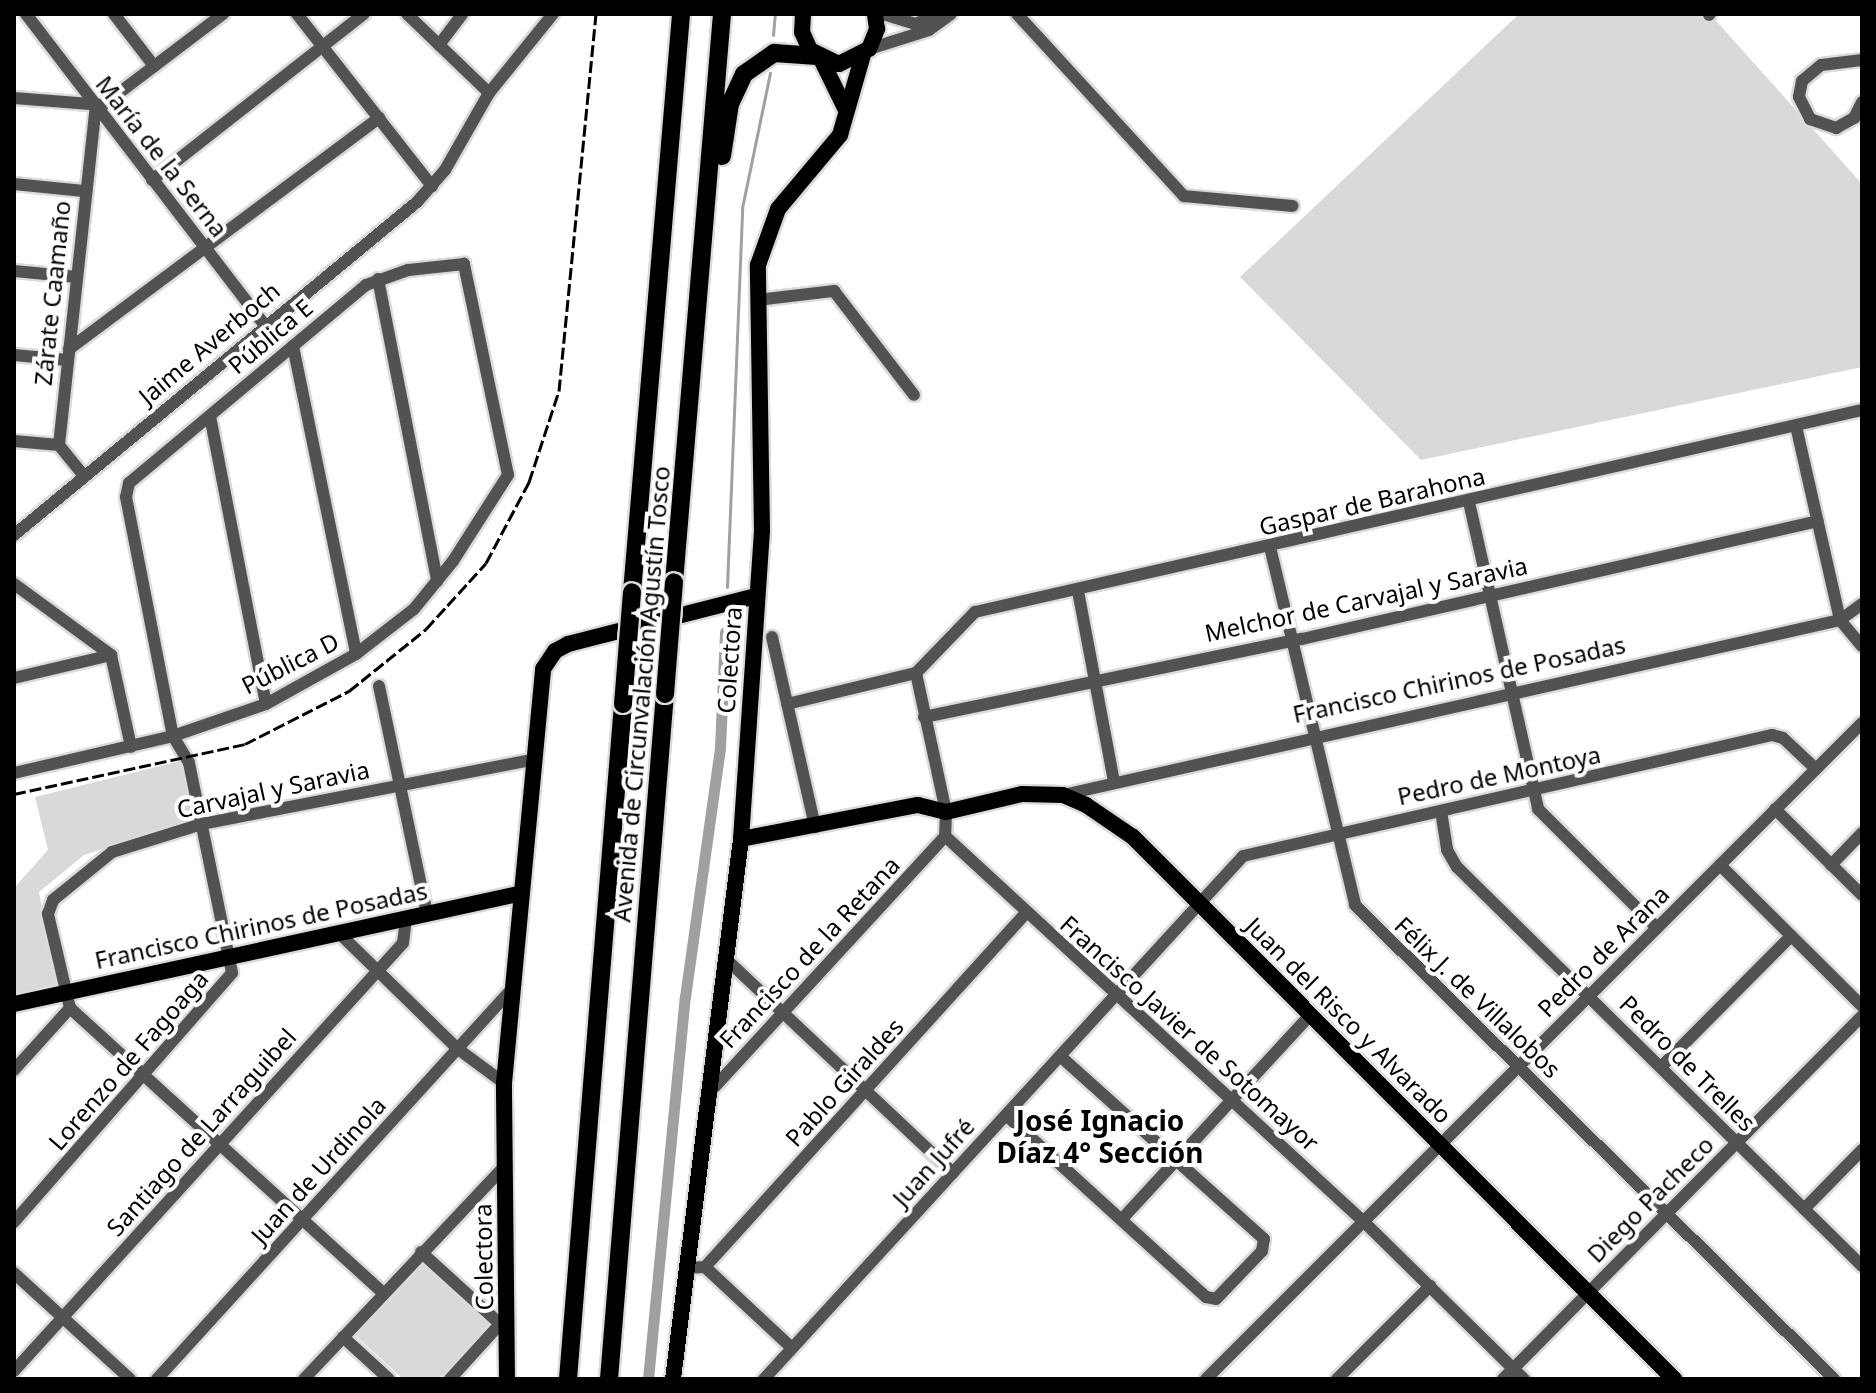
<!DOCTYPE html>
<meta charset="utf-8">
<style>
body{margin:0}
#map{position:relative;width:1876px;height:1393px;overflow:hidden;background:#fff;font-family:"Noto Sans",sans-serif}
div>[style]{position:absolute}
.green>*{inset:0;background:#d9d9d9}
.stream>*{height:3px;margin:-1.5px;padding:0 1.5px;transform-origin:1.5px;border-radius:1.5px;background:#a0a0a0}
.canal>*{height:11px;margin:-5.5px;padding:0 5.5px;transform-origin:5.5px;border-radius:5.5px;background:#a0a0a0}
.roads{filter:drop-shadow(2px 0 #dbdbdb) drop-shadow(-2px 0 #dbdbdb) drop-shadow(0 2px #dbdbdb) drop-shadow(0 -2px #dbdbdb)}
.minor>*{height:12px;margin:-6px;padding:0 6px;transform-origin:6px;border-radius:6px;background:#525252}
.major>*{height:16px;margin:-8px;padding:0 8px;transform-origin:8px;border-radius:8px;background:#000}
.highway>*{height:18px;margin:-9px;padding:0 9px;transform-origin:9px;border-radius:9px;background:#000}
.rail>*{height:3px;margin-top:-1.5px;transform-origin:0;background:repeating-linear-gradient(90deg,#000 0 12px,transparent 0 16px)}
.bridges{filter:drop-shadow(2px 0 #dbdbdb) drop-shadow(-2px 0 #dbdbdb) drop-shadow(0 2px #dbdbdb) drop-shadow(0 -2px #dbdbdb)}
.highway-bridge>*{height:18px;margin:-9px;padding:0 9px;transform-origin:9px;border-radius:9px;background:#000}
span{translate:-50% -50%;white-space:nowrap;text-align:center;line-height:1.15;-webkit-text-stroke:8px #fff;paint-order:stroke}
.street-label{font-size:24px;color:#000}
.quarter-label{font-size:28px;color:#000;font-weight:700}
.frame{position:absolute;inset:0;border:16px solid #000;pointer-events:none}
</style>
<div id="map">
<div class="green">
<i style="clip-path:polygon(1519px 14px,1710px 14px,1862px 184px,1862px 367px,1421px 460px,1240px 277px)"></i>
<i style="clip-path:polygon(184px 760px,196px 819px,84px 855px,39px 892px,57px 988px,14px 998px,14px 888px,48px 850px,35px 797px)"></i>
<i style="clip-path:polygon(422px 1262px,490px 1324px,439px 1379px,403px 1379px,355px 1335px)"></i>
</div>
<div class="stream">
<i style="left:773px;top:35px;width:21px;rotate:-85deg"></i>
<i style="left:727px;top:587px;width:379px;rotate:-87.7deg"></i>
<i style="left:742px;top:208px;width:138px;rotate:-78.3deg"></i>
</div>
<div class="canal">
<i style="left:648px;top:1379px;width:384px;rotate:-84.5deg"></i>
<i style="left:685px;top:997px;width:251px;rotate:-82deg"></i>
<i style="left:720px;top:748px;width:116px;rotate:-87.5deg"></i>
</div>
<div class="roads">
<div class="minor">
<i style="left:26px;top:14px;width:392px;rotate:52.5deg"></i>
<i style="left:114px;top:14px;width:66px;rotate:52.4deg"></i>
<i style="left:297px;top:14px;width:219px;rotate:51.9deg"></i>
<i style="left:407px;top:14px;width:114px;rotate:43.9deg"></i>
<i style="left:883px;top:14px;width:34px;rotate:17deg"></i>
<i style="left:915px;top:24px;width:27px;rotate:-22deg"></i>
<i style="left:1017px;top:14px;width:247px;rotate:47.5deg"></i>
<i style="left:1184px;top:196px;width:109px;rotate:5.2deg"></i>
<i style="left:1709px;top:15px;width:1px;rotate:-45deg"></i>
<i style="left:439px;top:45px;width:39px;rotate:-53deg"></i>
<i style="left:869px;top:49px;width:63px;rotate:-17.6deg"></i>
<i style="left:929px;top:30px;width:27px;rotate:-36deg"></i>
<i style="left:1862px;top:60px;width:41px;rotate:173deg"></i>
<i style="left:1821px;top:65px;width:25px;rotate:140deg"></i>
<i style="left:1802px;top:81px;width:16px;rotate:101deg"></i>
<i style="left:1799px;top:97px;width:25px;rotate:63deg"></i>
<i style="left:1810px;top:119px;width:28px;rotate:19deg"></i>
<i style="left:1836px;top:128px;width:21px;rotate:-29deg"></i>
<i style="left:1854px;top:118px;width:18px;rotate:-63deg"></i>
<i style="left:14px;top:98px;width:89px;rotate:4.5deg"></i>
<i style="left:103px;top:105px;width:151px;rotate:-37.2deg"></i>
<i style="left:152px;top:180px;width:269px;rotate:-38.1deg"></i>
<i style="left:14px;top:184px;width:70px;rotate:5.7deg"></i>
<i style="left:14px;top:271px;width:63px;rotate:5.4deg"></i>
<i style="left:378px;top:279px;width:308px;rotate:78.9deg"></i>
<i style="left:757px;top:300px;width:78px;rotate:-6.7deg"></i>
<i style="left:834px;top:291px;width:131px;rotate:52.4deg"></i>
<i style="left:293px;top:346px;width:314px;rotate:78.4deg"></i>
<i style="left:69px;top:349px;width:387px;rotate:-36.7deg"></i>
<i style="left:14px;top:355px;width:54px;rotate:5.3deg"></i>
<i style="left:210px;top:416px;width:293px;rotate:79deg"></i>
<i style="left:1796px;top:426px;width:199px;rotate:77.2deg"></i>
<i style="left:1840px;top:620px;width:34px;rotate:50deg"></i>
<i style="left:14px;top:441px;width:45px;rotate:5.1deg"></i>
<i style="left:84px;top:476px;width:40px;rotate:-129deg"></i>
<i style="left:59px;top:445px;width:340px;rotate:-83.8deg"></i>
<i style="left:1469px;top:502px;width:315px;rotate:77.3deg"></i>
<i style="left:1538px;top:809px;width:168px;rotate:45deg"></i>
<i style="left:14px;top:535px;width:523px;rotate:-39.57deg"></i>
<i style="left:417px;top:202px;width:43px;rotate:-48.8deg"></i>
<i style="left:445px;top:170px;width:89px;rotate:-60.3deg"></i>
<i style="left:489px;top:93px;width:102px;rotate:-51deg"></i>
<i style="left:1270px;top:547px;width:368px;rotate:76.6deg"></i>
<i style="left:1355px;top:905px;width:674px;rotate:44.7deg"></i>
<i style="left:14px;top:584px;width:120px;rotate:36.2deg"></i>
<i style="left:111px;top:655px;width:94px;rotate:77.7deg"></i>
<i style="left:1078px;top:591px;width:193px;rotate:79.3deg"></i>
<i style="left:772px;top:637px;width:195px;rotate:77.2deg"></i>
<i style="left:916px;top:673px;width:142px;rotate:77.8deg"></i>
<i style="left:946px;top:812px;width:24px;rotate:92deg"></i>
<i style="left:945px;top:836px;width:568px;rotate:42.65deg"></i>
<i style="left:1363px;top:1221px;width:226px;rotate:44.5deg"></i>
<i style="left:14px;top:678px;width:100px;rotate:-13.3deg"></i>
<i style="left:379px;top:686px;width:232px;rotate:78.1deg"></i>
<i style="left:787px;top:704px;width:133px;rotate:-13.5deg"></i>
<i style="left:916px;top:673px;width:85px;rotate:-46deg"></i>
<i style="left:975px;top:612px;width:910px;rotate:-12.83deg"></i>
<i style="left:924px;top:717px;width:386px;rotate:-11.7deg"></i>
<i style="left:1302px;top:639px;width:529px;rotate:-12.88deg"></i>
<i style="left:14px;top:773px;width:163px;rotate:-13.1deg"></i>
<i style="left:173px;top:736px;width:98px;rotate:-19deg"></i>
<i style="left:266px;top:704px;width:103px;rotate:-29.1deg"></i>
<i style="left:356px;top:654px;width:73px;rotate:-37.8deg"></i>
<i style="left:414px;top:609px;width:62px;rotate:-50.9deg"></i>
<i style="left:453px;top:561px;width:102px;rotate:-57.4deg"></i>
<i style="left:508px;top:475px;width:216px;rotate:-101.8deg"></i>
<i style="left:464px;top:264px;width:56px;rotate:173.9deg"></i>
<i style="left:408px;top:270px;width:45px;rotate:160.3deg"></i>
<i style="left:366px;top:285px;width:309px;rotate:140.1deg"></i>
<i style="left:129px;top:483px;width:14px;rotate:102deg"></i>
<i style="left:126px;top:497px;width:244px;rotate:78.9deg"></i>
<i style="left:173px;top:736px;width:31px;rotate:59deg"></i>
<i style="left:189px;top:763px;width:214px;rotate:78.4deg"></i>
<i style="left:232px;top:973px;width:331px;rotate:131.2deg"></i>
<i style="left:1063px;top:795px;width:796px;rotate:-12.69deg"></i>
<i style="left:1840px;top:620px;width:27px;rotate:-36deg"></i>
<i style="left:1775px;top:809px;width:122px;rotate:44.7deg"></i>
<i style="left:1441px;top:811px;width:39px;rotate:81deg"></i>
<i style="left:1447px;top:850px;width:20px;rotate:60deg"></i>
<i style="left:1457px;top:867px;width:569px;rotate:44.57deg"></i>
<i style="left:1720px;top:865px;width:200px;rotate:44.8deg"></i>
<i style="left:1831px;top:865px;width:45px;rotate:-45.9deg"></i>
<i style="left:339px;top:933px;width:166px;rotate:44.3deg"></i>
<i style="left:458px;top:1049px;width:57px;rotate:36.5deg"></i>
<i style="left:726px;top:959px;width:312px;rotate:43.3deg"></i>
<i style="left:70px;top:1008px;width:97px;rotate:-103.2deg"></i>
<i style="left:48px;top:914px;width:15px;rotate:-70deg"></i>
<i style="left:53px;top:900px;width:76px;rotate:-39.1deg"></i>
<i style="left:112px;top:852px;width:94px;rotate:-17.3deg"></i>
<i style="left:202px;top:824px;width:339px;rotate:-11deg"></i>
<i style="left:70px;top:1008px;width:423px;rotate:42.3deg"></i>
<i style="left:1661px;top:1067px;width:185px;rotate:-45.2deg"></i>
<i style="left:14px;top:1070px;width:84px;rotate:-47.9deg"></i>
<i style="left:709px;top:1093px;width:349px;rotate:-47.4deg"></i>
<i style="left:1006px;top:1115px;width:270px;rotate:42.3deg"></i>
<i style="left:1206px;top:1297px;width:10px;rotate:11deg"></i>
<i style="left:1216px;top:1299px;width:66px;rotate:-46.2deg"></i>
<i style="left:1262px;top:1251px;width:12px;rotate:-81deg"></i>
<i style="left:1264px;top:1239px;width:274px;rotate:-138.1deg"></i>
<i style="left:1804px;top:1209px;width:83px;rotate:-45.5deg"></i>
<i style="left:1122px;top:1219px;width:277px;rotate:-47.3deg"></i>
<i style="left:421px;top:1252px;width:107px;rotate:42.3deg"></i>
<i style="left:705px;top:1267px;width:119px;rotate:43deg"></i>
<i style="left:687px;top:1268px;width:18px;rotate:-3deg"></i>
<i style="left:705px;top:1267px;width:478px;rotate:-47.8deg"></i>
<i style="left:14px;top:1273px;width:157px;rotate:42.4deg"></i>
<i style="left:343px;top:1337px;width:62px;rotate:42.4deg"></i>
<i style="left:14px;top:1371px;width:578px;rotate:-47.73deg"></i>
<i style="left:403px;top:943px;width:25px;rotate:-83deg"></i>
<i style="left:157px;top:1379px;width:526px;rotate:-47.7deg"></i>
<i style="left:304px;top:1379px;width:293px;rotate:-46.7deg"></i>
<i style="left:450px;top:1379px;width:74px;rotate:-47.7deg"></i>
<i style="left:500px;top:1324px;width:8px"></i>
<i style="left:764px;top:1379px;width:709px;rotate:-47.51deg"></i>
<i style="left:1243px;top:856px;width:543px;rotate:-12.88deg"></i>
<i style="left:1772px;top:735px;width:11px;rotate:15deg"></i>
<i style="left:1783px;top:738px;width:45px;rotate:43.2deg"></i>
<i style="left:1206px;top:1379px;width:928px;rotate:-45deg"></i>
<i style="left:1337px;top:1379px;width:132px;rotate:-45deg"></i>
<i style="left:1503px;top:1379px;width:511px;rotate:-45.32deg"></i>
</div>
<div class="major">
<i style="left:803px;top:14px;width:18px;rotate:93deg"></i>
<i style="left:802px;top:32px;width:20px;rotate:66deg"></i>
<i style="left:810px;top:50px;width:32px;rotate:26deg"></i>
<i style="left:839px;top:64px;width:34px;rotate:-27deg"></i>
<i style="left:869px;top:49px;width:22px;rotate:-68deg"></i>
<i style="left:877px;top:29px;width:15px;rotate:-98deg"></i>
<i style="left:821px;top:59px;width:55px;rotate:63.9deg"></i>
<i style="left:741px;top:839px;width:180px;rotate:-10.9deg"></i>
<i style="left:918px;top:805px;width:29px;rotate:14deg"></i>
<i style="left:946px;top:812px;width:78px;rotate:-13.3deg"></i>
<i style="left:1022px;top:794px;width:41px;rotate:1.4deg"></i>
<i style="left:1063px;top:795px;width:25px;rotate:23deg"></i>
<i style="left:1086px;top:805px;width:57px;rotate:34.2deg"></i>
<i style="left:1133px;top:837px;width:766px;rotate:45.05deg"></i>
<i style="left:14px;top:1004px;width:516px;rotate:-12.31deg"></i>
<i style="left:507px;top:1379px;width:296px;rotate:-90.6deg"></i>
<i style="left:504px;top:1083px;width:416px;rotate:-84.6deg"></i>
<i style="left:543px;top:669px;width:22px;rotate:-56deg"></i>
<i style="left:555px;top:651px;width:15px;rotate:-28deg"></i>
<i style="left:568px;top:644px;width:195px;rotate:-14.3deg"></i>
<i style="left:673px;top:1379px;width:544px;rotate:-82.82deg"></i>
<i style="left:741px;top:839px;width:309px;rotate:-86.1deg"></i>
<i style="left:762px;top:531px;width:266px;rotate:-90.9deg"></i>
<i style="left:758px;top:265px;width:59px;rotate:-70.3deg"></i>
<i style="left:778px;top:209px;width:97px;rotate:-50deg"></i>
<i style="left:840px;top:135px;width:83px;rotate:-74deg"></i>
</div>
<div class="highway">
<i style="left:722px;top:156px;width:53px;rotate:-81.3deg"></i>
<i style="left:730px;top:104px;width:33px;rotate:-65deg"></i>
<i style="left:744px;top:74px;width:37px;rotate:-35deg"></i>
<i style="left:774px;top:53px;width:43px;rotate:4deg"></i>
<i style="left:674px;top:582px;width:570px;rotate:-85.17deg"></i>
<i style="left:632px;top:592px;width:580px;rotate:-85.15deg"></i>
<i style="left:568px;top:1379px;width:677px;rotate:-85.34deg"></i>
<i style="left:609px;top:1379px;width:687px;rotate:-85.33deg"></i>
</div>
</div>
<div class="rail">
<i style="left:14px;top:794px;width:236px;rotate:-12.2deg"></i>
<i style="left:245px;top:744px;width:117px;rotate:-27deg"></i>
<i style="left:349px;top:691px;width:99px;rotate:-38.8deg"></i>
<i style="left:426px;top:629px;width:89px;rotate:-47.7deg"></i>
<i style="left:486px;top:563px;width:92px;rotate:-62deg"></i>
<i style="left:529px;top:482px;width:96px;rotate:-71.8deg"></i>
<i style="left:559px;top:391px;width:379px;rotate:-84.4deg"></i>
</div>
<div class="bridges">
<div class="highway-bridge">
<i style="left:665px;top:694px;width:112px;rotate:-85.4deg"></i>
<i style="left:623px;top:704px;width:112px;rotate:-85.4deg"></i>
</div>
</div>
<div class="street-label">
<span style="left:162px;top:156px;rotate:52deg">María de la Serna</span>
<span style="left:52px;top:293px;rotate:-84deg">Zárate Caamaño</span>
<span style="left:270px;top:336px;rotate:-40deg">Pública E</span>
<span style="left:209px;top:343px;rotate:-40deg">Jaime Averboch</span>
<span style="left:1372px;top:501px;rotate:-13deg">Gaspar de Barahona</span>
<span style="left:1366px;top:599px;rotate:-12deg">Melchor de Carvajal y Saravia</span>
<span style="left:729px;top:660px;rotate:-86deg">Colectora</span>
<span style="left:290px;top:663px;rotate:-27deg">Pública D</span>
<span style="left:1459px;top:679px;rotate:-12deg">Francisco Chirinos de Posadas</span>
<span style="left:641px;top:694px;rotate:-85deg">Avenida de Circunvalación Agustín Tosco</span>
<span style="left:1499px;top:775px;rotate:-12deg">Pedro de Montoya</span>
<span style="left:273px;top:789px;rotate:-12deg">Carvajal y Saravia</span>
<span style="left:261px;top:925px;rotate:-12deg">Francisco Chirinos de Posadas</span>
<span style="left:1603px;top:951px;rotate:-45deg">Pedro de Arana</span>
<span style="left:809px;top:952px;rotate:-47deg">Francisco de la Retana</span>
<span style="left:1478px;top:997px;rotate:44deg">Félix J. de Villalobos</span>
<span style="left:1349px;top:1020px;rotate:45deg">Juan del Risco y Alvarado</span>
<span style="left:1190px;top:1033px;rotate:42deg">Francisco Javier de Sotomayor</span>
<span style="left:128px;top:1060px;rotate:-49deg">Lorenzo de Fagoaga</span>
<span style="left:1688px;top:1063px;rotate:45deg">Pedro de Trelles</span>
<span style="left:844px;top:1082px;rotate:-48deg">Pablo Giraldes</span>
<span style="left:201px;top:1132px;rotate:-48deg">Santiago de Larraguibel</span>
<span style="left:933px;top:1162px;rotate:-48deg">Juan Jufré</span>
<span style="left:318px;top:1170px;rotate:-48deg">Juan de Urdinola</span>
<span style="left:1650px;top:1199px;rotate:-45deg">Diego Pacheco</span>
<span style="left:483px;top:1257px;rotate:-91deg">Colectora</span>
</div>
<div class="quarter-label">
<span style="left:1100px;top:1136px">José Ignacio<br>Díaz 4° Sección</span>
</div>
<div class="frame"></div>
</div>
